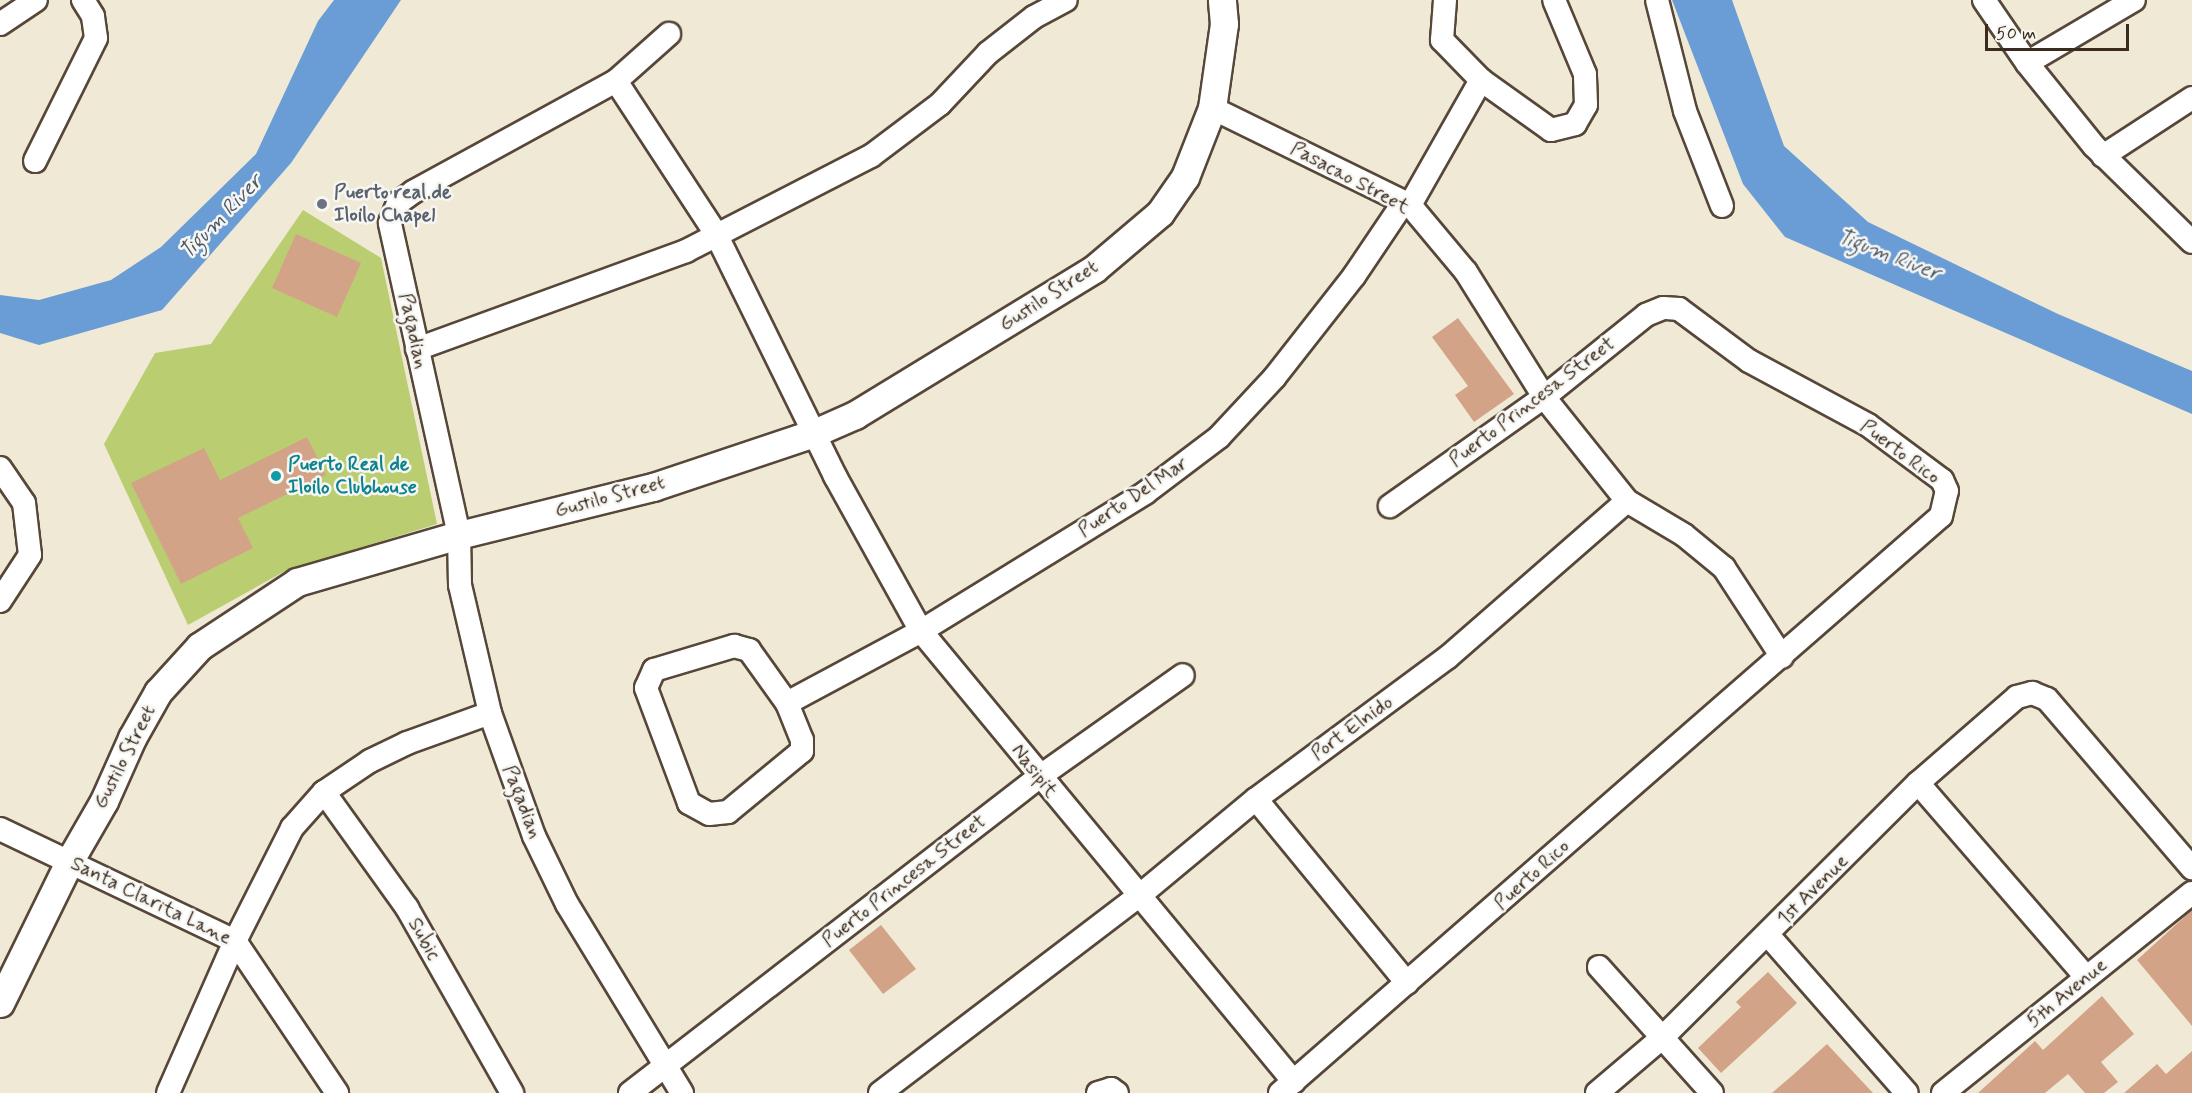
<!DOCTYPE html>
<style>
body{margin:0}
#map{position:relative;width:2192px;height:1093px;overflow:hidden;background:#f0e9d5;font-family:Mynerve,sans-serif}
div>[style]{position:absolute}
.green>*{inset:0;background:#bacd71}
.water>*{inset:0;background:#6a9dd5}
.building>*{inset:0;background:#d3a387}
.roads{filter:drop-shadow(2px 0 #564739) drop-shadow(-2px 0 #564739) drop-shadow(0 2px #564739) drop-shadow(0 -2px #564739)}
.minor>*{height:22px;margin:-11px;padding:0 11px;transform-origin:11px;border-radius:11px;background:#fff}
.tertiary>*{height:27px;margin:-13.5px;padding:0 13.5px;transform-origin:13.5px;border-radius:13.5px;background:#fff}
.dots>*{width:16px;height:16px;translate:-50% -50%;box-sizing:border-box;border:3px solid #f6f6f2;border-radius:50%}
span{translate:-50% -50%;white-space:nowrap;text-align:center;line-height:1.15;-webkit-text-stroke:5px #f6f6f2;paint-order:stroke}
.street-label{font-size:20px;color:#3b2a1e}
.worship-label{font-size:20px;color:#5b616d;font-weight:700}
.left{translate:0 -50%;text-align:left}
.culture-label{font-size:20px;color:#0d838f;font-weight:700}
.water-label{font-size:21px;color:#4e5867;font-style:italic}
.scale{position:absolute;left:1985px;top:24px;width:144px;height:27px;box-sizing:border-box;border:3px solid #3b2a1e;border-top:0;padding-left:8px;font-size:18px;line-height:21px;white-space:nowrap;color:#3b2a1e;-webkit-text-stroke:4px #f6f6f2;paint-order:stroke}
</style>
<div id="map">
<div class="green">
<i style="clip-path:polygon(303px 210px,381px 258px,437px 524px,285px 571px,188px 625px,104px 444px,155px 353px,211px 344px)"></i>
</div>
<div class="water">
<i style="clip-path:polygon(334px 0,401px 0,291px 163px,162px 310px,39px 345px,0 333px,0 295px,39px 300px,111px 280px,161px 247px,256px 154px,318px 21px)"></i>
<i style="clip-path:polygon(1672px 0,1732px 0,1784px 146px,1868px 222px,2058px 314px,2192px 371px,2192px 414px,1785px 237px,1743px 184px)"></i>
</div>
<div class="building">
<i style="clip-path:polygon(296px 234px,361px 263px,337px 317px,272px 288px)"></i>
<i style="clip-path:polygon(1458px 318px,1514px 394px,1474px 422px,1455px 395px,1468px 386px,1432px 337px)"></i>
<i style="clip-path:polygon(307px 437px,326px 475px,238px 518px,253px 548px,181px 584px,131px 483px,204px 448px,220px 480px)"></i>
<i style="clip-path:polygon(2192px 910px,2192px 1026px,2137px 960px)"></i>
<i style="clip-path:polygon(881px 925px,916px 969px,883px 994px,849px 950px)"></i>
<i style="clip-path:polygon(1768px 972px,1797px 1003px,1721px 1073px,1698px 1048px,1741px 1007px,1736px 1002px)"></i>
<i style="clip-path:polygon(2102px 996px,2134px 1034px,2101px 1062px,2118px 1082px,2104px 1093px,2085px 1093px,2068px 1074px,2045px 1093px,1978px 1093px,2035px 1041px,2043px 1050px)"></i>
<i style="clip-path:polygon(1827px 1044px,1873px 1093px,1772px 1093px,1794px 1074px)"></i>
<i style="clip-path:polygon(2192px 1051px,2192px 1093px,2124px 1093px,2157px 1064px,2166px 1074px)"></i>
</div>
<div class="roads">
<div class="minor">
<i style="left:1657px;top:0;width:114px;rotate:75.8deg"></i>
<i style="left:1685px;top:111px;width:102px;rotate:68.7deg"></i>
<i style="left:1984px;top:0;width:76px;rotate:55.7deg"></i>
<i style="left:2027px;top:63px;width:107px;rotate:51.1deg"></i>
<i style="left:2094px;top:146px;width:137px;rotate:44.4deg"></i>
<i style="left:0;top:24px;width:43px;rotate:-33.7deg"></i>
<i style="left:2027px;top:63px;width:124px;rotate:-30.5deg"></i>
<i style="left:1481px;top:80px;width:86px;rotate:35.5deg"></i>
<i style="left:1551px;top:130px;width:25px;rotate:-14deg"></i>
<i style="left:1575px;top:124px;width:22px;rotate:-60deg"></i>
<i style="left:1586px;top:105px;width:31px;rotate:-92deg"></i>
<i style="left:1585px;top:74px;width:80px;rotate:-112.7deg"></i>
<i style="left:616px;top:81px;width:71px;rotate:-41.6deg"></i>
<i style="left:1212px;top:108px;width:220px;rotate:26.1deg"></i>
<i style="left:1410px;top:205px;width:87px;rotate:50.1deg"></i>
<i style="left:1466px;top:272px;width:147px;rotate:58deg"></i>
<i style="left:1544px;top:397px;width:133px;rotate:51.4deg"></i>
<i style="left:1627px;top:501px;width:66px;rotate:30.8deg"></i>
<i style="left:1684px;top:535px;width:52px;rotate:39.5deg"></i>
<i style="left:1724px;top:568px;width:106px;rotate:56.9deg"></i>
<i style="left:2103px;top:156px;width:106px;rotate:-33.1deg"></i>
<i style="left:35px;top:161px;width:137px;rotate:-63.6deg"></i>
<i style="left:96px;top:38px;width:22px;rotate:-98deg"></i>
<i style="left:93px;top:16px;width:19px;rotate:-122deg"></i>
<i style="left:1410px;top:205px;width:144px;rotate:-60.4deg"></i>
<i style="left:1481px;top:80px;width:56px;rotate:-134.3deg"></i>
<i style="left:1442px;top:40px;width:40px;rotate:-85.7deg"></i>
<i style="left:417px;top:349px;width:286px;rotate:-20deg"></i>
<i style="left:686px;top:251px;width:208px;rotate:-27.2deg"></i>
<i style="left:871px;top:156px;width:86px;rotate:-37deg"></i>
<i style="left:940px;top:104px;width:70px;rotate:-46.7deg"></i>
<i style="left:988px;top:53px;width:58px;rotate:-38deg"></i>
<i style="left:1034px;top:17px;width:36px;rotate:-28deg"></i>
<i style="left:0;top:468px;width:42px;rotate:55.6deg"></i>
<i style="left:24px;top:503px;width:52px;rotate:83.4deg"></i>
<i style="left:30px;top:555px;width:55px;rotate:123.1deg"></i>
<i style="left:734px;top:646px;width:16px;rotate:15deg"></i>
<i style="left:749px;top:650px;width:65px;rotate:54.4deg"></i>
<i style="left:787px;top:703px;width:40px;rotate:68deg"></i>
<i style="left:802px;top:740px;width:11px;rotate:90deg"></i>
<i style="left:802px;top:751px;width:96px;rotate:140.5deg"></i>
<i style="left:728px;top:812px;width:19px;rotate:174deg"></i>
<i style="left:709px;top:814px;width:23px;rotate:-151deg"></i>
<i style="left:689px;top:803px;width:123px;rotate:-110.5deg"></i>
<i style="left:646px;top:688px;width:20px;rotate:-66deg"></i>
<i style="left:654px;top:670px;width:84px;rotate:-16.7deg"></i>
<i style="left:787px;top:703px;width:152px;rotate:-28.2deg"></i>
<i style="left:921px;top:631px;width:263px;rotate:-31.6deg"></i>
<i style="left:1145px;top:493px;width:93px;rotate:-37.1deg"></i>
<i style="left:1219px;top:437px;width:81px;rotate:-47deg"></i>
<i style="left:1274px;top:378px;width:130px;rotate:-51.9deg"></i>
<i style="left:1354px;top:276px;width:89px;rotate:-56deg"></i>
<i style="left:1918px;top:783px;width:257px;rotate:49.1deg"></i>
<i style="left:324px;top:792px;width:143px;rotate:54.4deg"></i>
<i style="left:407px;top:908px;width:213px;rotate:60.4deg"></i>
<i style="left:0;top:829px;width:260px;rotate:25.5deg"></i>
<i style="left:235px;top:941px;width:183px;rotate:56.1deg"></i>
<i style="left:1768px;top:935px;width:210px;rotate:48.7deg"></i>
<i style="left:1599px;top:967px;width:169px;rotate:48.1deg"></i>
<i style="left:1407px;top:983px;width:238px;rotate:-129.4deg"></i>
<i style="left:1256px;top:799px;width:239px;rotate:-36.5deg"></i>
<i style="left:1448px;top:657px;width:237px;rotate:-41.1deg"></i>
<i style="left:168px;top:1093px;width:166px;rotate:-66.2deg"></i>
<i style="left:235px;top:941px;width:127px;rotate:-63.2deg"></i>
<i style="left:292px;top:828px;width:48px;rotate:-48.4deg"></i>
<i style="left:324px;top:792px;width:55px;rotate:-34deg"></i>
<i style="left:370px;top:761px;width:41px;rotate:-25.9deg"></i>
<i style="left:407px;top:743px;width:88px;rotate:-19.9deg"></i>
<i style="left:630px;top:1093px;width:517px;rotate:-37.69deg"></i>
<i style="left:1039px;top:777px;width:176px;rotate:-35.3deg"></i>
<i style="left:682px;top:1093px;width:221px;rotate:-121.3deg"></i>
<i style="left:567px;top:904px;width:76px;rotate:-115.9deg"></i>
<i style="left:534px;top:836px;width:131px;rotate:-109.7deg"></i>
<i style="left:490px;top:713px;width:131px;rotate:-103.2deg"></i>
<i style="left:460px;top:585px;width:50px;rotate:-91.1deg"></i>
<i style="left:459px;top:535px;width:320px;rotate:-102.5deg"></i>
<i style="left:390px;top:223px;width:22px;rotate:-68deg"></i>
<i style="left:398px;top:203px;width:19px;rotate:-36deg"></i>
<i style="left:413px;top:192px;width:231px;rotate:-28.7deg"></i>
<i style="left:616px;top:81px;width:183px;rotate:56.8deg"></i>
<i style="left:716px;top:234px;width:270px;rotate:63.8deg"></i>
<i style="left:835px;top:476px;width:177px;rotate:61deg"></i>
<i style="left:921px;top:631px;width:585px;rotate:50.41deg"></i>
<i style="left:880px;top:1093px;width:325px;rotate:-37.3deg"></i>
<i style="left:1139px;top:896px;width:152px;rotate:-39.7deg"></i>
<i style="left:1098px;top:1093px;width:14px;rotate:-17deg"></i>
<i style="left:1111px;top:1089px;width:7px;rotate:34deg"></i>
<i style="left:1280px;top:1093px;width:877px;rotate:-41.12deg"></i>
<i style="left:1941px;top:516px;width:26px;rotate:-77deg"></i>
<i style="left:1947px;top:491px;width:12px;rotate:-114deg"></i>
<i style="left:1942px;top:480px;width:92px;rotate:-143.4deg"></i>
<i style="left:1868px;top:425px;width:135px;rotate:-151.7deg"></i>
<i style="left:1749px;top:361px;width:87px;rotate:-143.4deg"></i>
<i style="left:1679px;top:309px;width:16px;rotate:-176deg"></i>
<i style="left:1663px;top:308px;width:18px;rotate:158deg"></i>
<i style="left:1646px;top:315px;width:131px;rotate:141.2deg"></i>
<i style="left:1544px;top:397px;width:189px;rotate:144.7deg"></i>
<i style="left:1597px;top:1093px;width:87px;rotate:-40.3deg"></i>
<i style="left:1663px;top:1037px;width:360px;rotate:-44.9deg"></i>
<i style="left:1918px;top:783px;width:131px;rotate:-41deg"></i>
<i style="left:2017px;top:697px;width:16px;rotate:-15deg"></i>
<i style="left:2032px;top:693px;width:16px;rotate:22deg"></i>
<i style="left:2047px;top:699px;width:223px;rotate:49.4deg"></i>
<i style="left:1943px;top:1093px;width:319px;rotate:-38.8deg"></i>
</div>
<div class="tertiary">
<i style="left:0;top:1003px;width:159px;rotate:-63.9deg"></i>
<i style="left:70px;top:860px;width:68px;rotate:-60deg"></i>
<i style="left:104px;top:801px;width:69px;rotate:-66deg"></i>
<i style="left:132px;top:738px;width:53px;rotate:-60.5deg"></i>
<i style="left:158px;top:692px;width:62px;rotate:-47.6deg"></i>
<i style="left:200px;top:646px;width:116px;rotate:-33.4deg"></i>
<i style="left:297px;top:582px;width:169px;rotate:-16.2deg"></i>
<i style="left:459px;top:535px;width:200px;rotate:-13.9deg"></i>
<i style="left:653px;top:487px;width:170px;rotate:-18.5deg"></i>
<i style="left:814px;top:433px;width:45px;rotate:-23.7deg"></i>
<i style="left:855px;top:415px;width:280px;rotate:-31.4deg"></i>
<i style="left:1094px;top:269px;width:87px;rotate:-40.3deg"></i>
<i style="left:1160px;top:213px;width:44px;rotate:-55.2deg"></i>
<i style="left:1185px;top:177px;width:74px;rotate:-68.6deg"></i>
<i style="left:1212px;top:108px;width:85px;rotate:-81.9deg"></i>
<i style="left:1224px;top:24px;width:24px;rotate:-95deg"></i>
</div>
</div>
<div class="dots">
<i style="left:322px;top:204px;background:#6b7280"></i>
<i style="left:276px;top:476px;background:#0f9aa8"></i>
</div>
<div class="street-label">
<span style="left:1350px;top:178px;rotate:28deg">Pasacao Street</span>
<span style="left:1049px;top:296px;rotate:-33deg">Gustilo Street</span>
<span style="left:413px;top:331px;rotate:78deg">Pagadian</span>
<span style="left:1532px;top:402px;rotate:-37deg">Puerto Princesa Street</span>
<span style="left:1900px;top:452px;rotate:37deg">Puerto Rico</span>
<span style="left:610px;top:497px;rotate:-15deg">Gustilo Street</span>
<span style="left:1133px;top:497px;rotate:-34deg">Puerto Del Mar</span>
<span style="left:1352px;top:728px;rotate:-36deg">Port Elnido</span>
<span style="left:125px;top:757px;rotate:-63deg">Gustilo Street</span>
<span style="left:1034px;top:771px;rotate:51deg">Nasipit</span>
<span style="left:522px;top:802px;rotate:69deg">Pagadian</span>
<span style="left:1532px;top:875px;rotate:-42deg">Puerto Rico</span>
<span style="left:904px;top:881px;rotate:-38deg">Puerto Princesa Street</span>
<span style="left:1813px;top:890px;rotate:-45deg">1st Avenue</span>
<span style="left:151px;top:901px;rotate:26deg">Santa Clarita Lane</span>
<span style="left:424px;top:939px;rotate:60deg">Subic</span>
<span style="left:2067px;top:993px;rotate:-39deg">5th Avenue</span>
</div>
<div class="worship-label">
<span class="left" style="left:334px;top:204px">Puerto real de<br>Iloilo Chapel</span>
</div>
<div class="culture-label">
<span class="left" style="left:288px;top:476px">Puerto Real de<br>Iloilo Clubhouse</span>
</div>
<div class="water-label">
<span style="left:221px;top:217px;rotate:-46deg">Tigum River</span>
<span style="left:1889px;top:255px;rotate:21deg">Tigum River</span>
</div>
<div class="scale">50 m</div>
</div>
